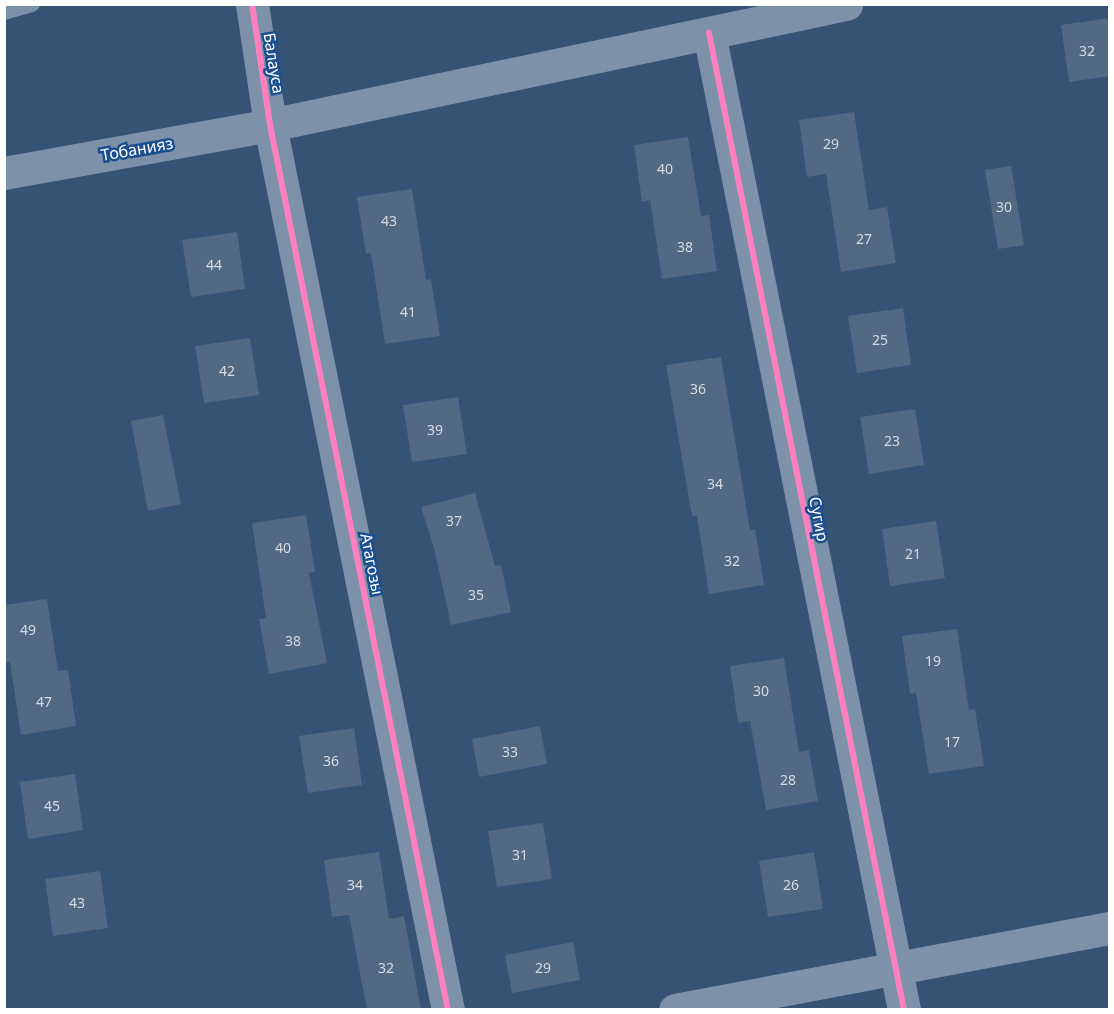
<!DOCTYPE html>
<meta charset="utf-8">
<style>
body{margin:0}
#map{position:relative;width:1114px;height:1014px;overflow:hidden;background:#365274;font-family:"Noto Sans",sans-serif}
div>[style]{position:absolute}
.building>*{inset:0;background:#526984}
.lane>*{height:16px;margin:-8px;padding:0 8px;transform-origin:8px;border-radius:8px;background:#7d92a8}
.street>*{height:33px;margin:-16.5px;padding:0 16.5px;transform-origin:16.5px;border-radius:16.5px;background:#7d92a8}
.cycleway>*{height:6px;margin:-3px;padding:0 3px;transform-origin:3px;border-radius:3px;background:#ff80c0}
span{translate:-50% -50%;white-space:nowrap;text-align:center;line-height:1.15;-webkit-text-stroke:5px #1b4f8f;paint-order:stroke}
.number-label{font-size:14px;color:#d4dae0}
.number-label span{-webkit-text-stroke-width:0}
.street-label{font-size:16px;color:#fff}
.frame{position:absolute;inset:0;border:6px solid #fff;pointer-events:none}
</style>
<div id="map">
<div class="building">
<i style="clip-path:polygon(1110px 18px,1110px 76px,1069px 82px,1061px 25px)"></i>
<i style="clip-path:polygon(854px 112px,869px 210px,887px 207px,896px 263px,841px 272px,826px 174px,807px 177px,799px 120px)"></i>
<i style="clip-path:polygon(688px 137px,701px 216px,709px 215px,717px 271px,662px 279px,650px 200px,642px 202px,634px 145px)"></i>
<i style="clip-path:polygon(1011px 166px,1024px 245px,998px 249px,985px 170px)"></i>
<i style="clip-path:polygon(412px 189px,426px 280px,431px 279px,440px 336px,385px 344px,371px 253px,366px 254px,357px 197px)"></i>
<i style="clip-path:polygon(237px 232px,245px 289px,191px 297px,182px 240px)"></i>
<i style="clip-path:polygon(903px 308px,911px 365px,857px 373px,848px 316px)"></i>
<i style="clip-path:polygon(250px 338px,259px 395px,204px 403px,195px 346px)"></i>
<i style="clip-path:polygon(721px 357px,750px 530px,755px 529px,764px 585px,709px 594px,697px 516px,692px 516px,666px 365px)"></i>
<i style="clip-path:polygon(458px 397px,467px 454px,412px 462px,403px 405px)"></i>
<i style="clip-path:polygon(915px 409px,924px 465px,869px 474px,860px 417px)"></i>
<i style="clip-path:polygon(163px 415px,181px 504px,148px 511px,131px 421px)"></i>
<i style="clip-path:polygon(475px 493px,495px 566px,501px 565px,511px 612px,451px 625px,434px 548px,421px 507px)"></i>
<i style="clip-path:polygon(306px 515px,315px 572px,309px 573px,327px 663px,269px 674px,259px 619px,266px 618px,252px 523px)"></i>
<i style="clip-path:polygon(936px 521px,945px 578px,890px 586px,882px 529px)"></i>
<i style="clip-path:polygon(47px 599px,58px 671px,68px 670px,76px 726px,21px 735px,10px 662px,4px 663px,4px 605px)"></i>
<i style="clip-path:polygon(957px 629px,969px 710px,975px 709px,984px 766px,929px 774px,916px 693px,910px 694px,902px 636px)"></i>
<i style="clip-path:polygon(784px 658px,799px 752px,809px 750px,818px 801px,766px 810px,750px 721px,738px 723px,730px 666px)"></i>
<i style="clip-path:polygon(540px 726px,547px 764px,479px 777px,472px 739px)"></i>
<i style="clip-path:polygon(354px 728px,362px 785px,308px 793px,299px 736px)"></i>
<i style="clip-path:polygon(75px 774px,83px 830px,28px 839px,20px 782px)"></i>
<i style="clip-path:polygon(543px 823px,552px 879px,497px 887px,488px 831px)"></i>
<i style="clip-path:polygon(379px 852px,389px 919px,404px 916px,421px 1010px,367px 1010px,349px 915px,332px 917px,324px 860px)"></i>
<i style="clip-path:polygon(814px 852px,823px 909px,768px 917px,759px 861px)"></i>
<i style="clip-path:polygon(100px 871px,108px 928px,53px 936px,45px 879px)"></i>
<i style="clip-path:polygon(573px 942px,580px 980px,512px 993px,505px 955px)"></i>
</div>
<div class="lane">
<i style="left:4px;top:12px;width:29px;rotate:-16deg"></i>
</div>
<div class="street">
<i style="left:252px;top:4px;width:122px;rotate:81.5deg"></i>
<i style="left:270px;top:125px;width:903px;rotate:78.63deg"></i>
<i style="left:709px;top:33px;width:996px;rotate:78.71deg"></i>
<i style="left:4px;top:173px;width:270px;rotate:-10.2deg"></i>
<i style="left:270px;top:125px;width:589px;rotate:-11.86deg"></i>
<i style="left:675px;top:1010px;width:443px;rotate:-10.7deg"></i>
</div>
<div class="cycleway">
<i style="left:252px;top:4px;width:122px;rotate:81.5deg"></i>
<i style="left:270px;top:125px;width:903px;rotate:78.63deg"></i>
<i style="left:709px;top:33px;width:996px;rotate:78.71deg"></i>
</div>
<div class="number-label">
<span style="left:1087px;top:51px">32</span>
<span style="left:831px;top:144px">29</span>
<span style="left:665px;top:169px">40</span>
<span style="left:1004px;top:207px">30</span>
<span style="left:389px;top:221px">43</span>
<span style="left:864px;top:239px">27</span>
<span style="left:685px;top:247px">38</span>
<span style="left:214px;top:265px">44</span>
<span style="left:408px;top:312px">41</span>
<span style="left:880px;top:340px">25</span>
<span style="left:227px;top:371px">42</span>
<span style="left:698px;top:389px">36</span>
<span style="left:435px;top:430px">39</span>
<span style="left:892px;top:441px">23</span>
<span style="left:715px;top:484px">34</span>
<span style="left:454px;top:521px">37</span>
<span style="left:283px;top:548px">40</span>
<span style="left:913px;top:554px">21</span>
<span style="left:732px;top:561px">32</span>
<span style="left:476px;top:595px">35</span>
<span style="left:28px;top:630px">49</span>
<span style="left:293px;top:641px">38</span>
<span style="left:933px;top:661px">19</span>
<span style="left:761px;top:691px">30</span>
<span style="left:44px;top:702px">47</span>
<span style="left:952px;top:742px">17</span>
<span style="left:510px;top:752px">33</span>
<span style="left:331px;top:761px">36</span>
<span style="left:788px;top:780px">28</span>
<span style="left:52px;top:806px">45</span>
<span style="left:520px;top:855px">31</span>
<span style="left:355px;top:885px">34</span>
<span style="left:791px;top:885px">26</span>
<span style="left:77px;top:903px">43</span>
<span style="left:386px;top:968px">32</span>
<span style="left:543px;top:968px">29</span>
</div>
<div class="street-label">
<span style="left:274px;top:63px;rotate:81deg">Балауса</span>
<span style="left:137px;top:149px;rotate:-10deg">Тобанияз</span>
<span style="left:819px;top:519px;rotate:79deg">Сугир</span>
<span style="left:372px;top:564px;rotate:79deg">Атагозы</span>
</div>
<div class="frame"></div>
</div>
